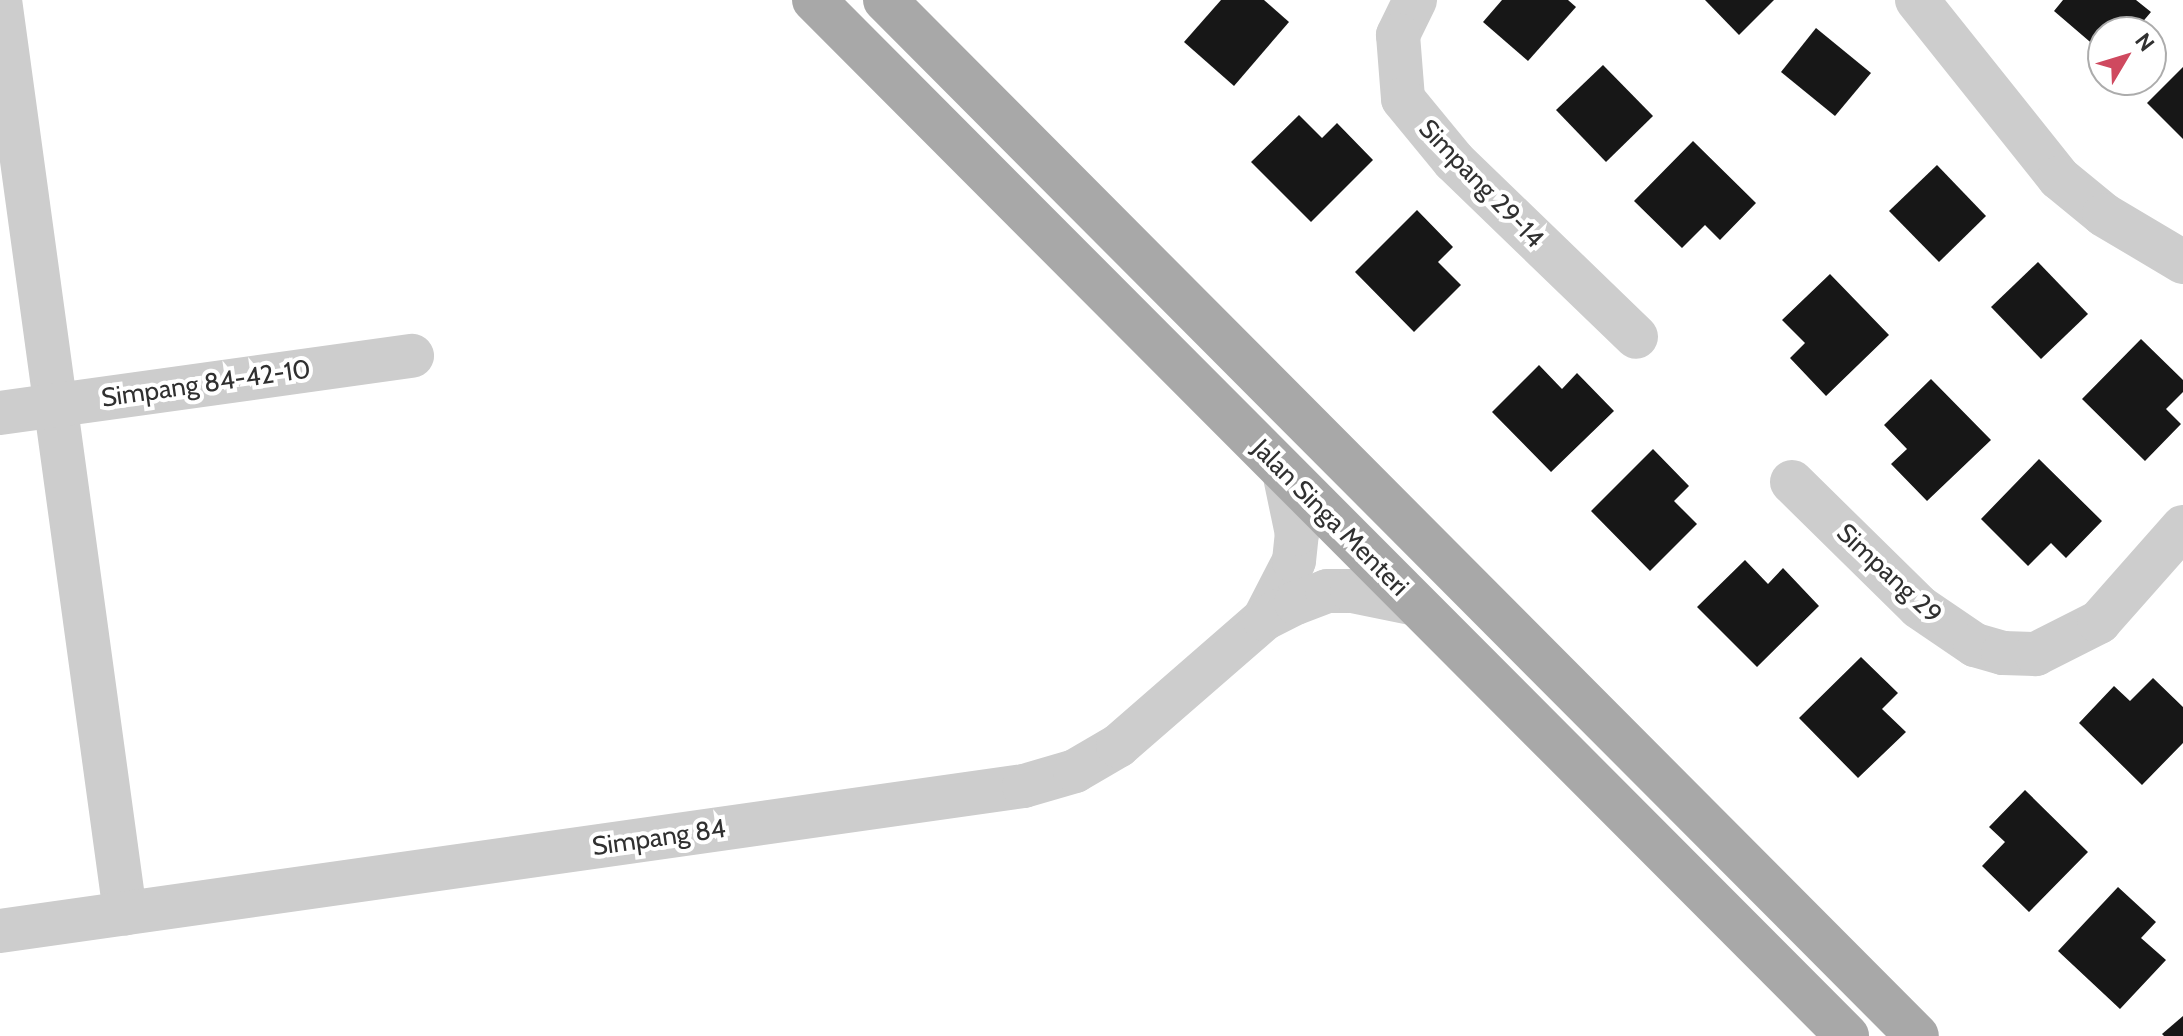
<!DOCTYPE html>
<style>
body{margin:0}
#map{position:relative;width:2183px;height:1036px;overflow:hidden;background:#fff;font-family:Cabin,sans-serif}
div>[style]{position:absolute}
.building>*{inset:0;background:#171717}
.minor>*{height:44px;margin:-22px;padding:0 22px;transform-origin:22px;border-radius:22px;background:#cdcdcd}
.major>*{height:44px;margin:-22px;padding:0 22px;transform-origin:22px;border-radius:22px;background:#a8a8a8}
span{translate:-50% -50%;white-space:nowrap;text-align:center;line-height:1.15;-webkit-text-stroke:8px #fff;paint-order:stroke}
.street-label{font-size:26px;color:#303030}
.north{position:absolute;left:2087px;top:16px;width:80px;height:80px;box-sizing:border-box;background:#fff;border:2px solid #acacac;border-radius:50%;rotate:52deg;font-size:22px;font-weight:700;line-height:32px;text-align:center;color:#303030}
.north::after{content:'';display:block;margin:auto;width:28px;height:36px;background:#cf495f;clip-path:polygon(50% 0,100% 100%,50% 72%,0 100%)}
</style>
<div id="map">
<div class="building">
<i style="clip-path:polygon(1221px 0,1264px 0,1289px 22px,1234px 86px,1184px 42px)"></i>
<i style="clip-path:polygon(1502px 0,1568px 0,1576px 7px,1528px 61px,1483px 22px)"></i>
<i style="clip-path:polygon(1705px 0,1774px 0,1739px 35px)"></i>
<i style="clip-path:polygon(2063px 0,2136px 0,2151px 12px,2134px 32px,2103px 32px,2103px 53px,2054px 11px)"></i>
<i style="clip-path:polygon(1816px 28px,1871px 73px,1835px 116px,1781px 72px)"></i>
<i style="clip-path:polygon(1603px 65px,1653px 116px,1606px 162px,1556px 110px)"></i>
<i style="clip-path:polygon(2183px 67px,2183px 139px,2147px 103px)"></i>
<i style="clip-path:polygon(1299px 115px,1322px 138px,1337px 123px,1373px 160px,1311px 222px,1251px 162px)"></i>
<i style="clip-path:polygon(1693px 141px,1756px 203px,1720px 240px,1705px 225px,1682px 248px,1634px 201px)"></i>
<i style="clip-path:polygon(1937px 165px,1986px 216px,1939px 262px,1889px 211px)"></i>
<i style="clip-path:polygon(1417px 210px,1453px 247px,1438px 262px,1461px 285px,1414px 332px,1355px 272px)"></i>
<i style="clip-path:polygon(2038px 262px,2088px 314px,2041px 359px,1991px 307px)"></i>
<i style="clip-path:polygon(1830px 274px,1889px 335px,1826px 396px,1790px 358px,1805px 343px,1782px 320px)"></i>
<i style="clip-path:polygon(2141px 339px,2183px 380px,2183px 392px,2166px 409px,2181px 424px,2145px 461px,2082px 399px)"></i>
<i style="clip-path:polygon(1539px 365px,1562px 389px,1577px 373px,1614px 411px,1551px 472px,1492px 412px)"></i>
<i style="clip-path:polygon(1931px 379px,1991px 440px,1927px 501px,1891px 464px,1907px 449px,1884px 425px)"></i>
<i style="clip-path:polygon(1653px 449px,1689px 486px,1674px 501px,1697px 524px,1650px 571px,1591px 511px)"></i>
<i style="clip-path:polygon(2039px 459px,2102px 521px,2066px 558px,2051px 543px,2028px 566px,1981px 519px)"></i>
<i style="clip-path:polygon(1745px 560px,1768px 584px,1783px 568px,1819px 606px,1757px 667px,1697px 607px)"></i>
<i style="clip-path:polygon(1861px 657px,1898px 693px,1882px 709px,1906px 732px,1858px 778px,1799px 718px)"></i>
<i style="clip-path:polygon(2153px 678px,2183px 707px,2183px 743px,2142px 785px,2079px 723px,2114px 686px,2130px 701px)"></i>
<i style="clip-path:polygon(2025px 790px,2088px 852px,2029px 912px,1982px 866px,2005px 842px,1989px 827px)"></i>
<i style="clip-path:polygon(2118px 887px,2156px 922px,2141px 938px,2166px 960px,2120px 1009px,2058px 951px)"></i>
<i style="clip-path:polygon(2183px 1016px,2183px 1036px,2164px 1036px,2162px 1034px)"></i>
</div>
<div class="minor">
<i style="left:0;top:0;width:922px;rotate:82.2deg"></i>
<i style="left:1415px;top:0;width:39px;rotate:116deg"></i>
<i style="left:1398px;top:35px;width:64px;rotate:85.5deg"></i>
<i style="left:1403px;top:99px;width:80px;rotate:50.6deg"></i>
<i style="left:1454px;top:161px;width:253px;rotate:44deg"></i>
<i style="left:1917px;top:0;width:228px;rotate:51.4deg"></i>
<i style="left:2059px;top:178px;width:58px;rotate:39.4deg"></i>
<i style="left:2104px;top:215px;width:92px;rotate:30.7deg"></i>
<i style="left:0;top:413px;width:416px;rotate:-7.9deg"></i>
<i style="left:1792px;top:482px;width:178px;rotate:44.5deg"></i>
<i style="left:1919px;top:607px;width:68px;rotate:34.2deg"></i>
<i style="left:1975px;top:645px;width:29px;rotate:16deg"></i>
<i style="left:2003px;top:653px;width:33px;rotate:2deg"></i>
<i style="left:2036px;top:654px;width:71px;rotate:-26.9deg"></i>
<i style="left:2099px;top:622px;width:127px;rotate:-48.5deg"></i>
<i style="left:1264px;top:619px;width:65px;rotate:-62.7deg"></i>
<i style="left:1294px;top:561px;width:27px;rotate:-84deg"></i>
<i style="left:1297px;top:534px;width:63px;rotate:-101.8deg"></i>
<i style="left:0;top:931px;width:1034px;rotate:-8.06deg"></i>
<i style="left:1024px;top:786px;width:53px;rotate:-16.4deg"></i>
<i style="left:1075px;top:771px;width:50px;rotate:-30.2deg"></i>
<i style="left:1118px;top:746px;width:194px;rotate:-41deg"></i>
<i style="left:1264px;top:619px;width:36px;rotate:-27deg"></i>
<i style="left:1296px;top:603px;width:33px;rotate:-21deg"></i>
<i style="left:1327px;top:591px;width:25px"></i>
<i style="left:1352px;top:591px;width:65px;rotate:11.5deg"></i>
</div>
<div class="major">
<i style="left:814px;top:0;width:1463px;rotate:45.08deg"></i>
<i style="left:885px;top:0;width:1462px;rotate:45.11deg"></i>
</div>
<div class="street-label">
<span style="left:1481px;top:184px;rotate:46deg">Simpang 29-14</span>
<span style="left:206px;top:384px;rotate:-8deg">Simpang 84-42-10</span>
<span style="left:1330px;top:518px;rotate:45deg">Jalan Singa Menteri</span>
<span style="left:1889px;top:574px;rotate:43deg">Simpang 29</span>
<span style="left:659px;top:838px;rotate:-8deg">Simpang 84</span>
</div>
<div class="north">N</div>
</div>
